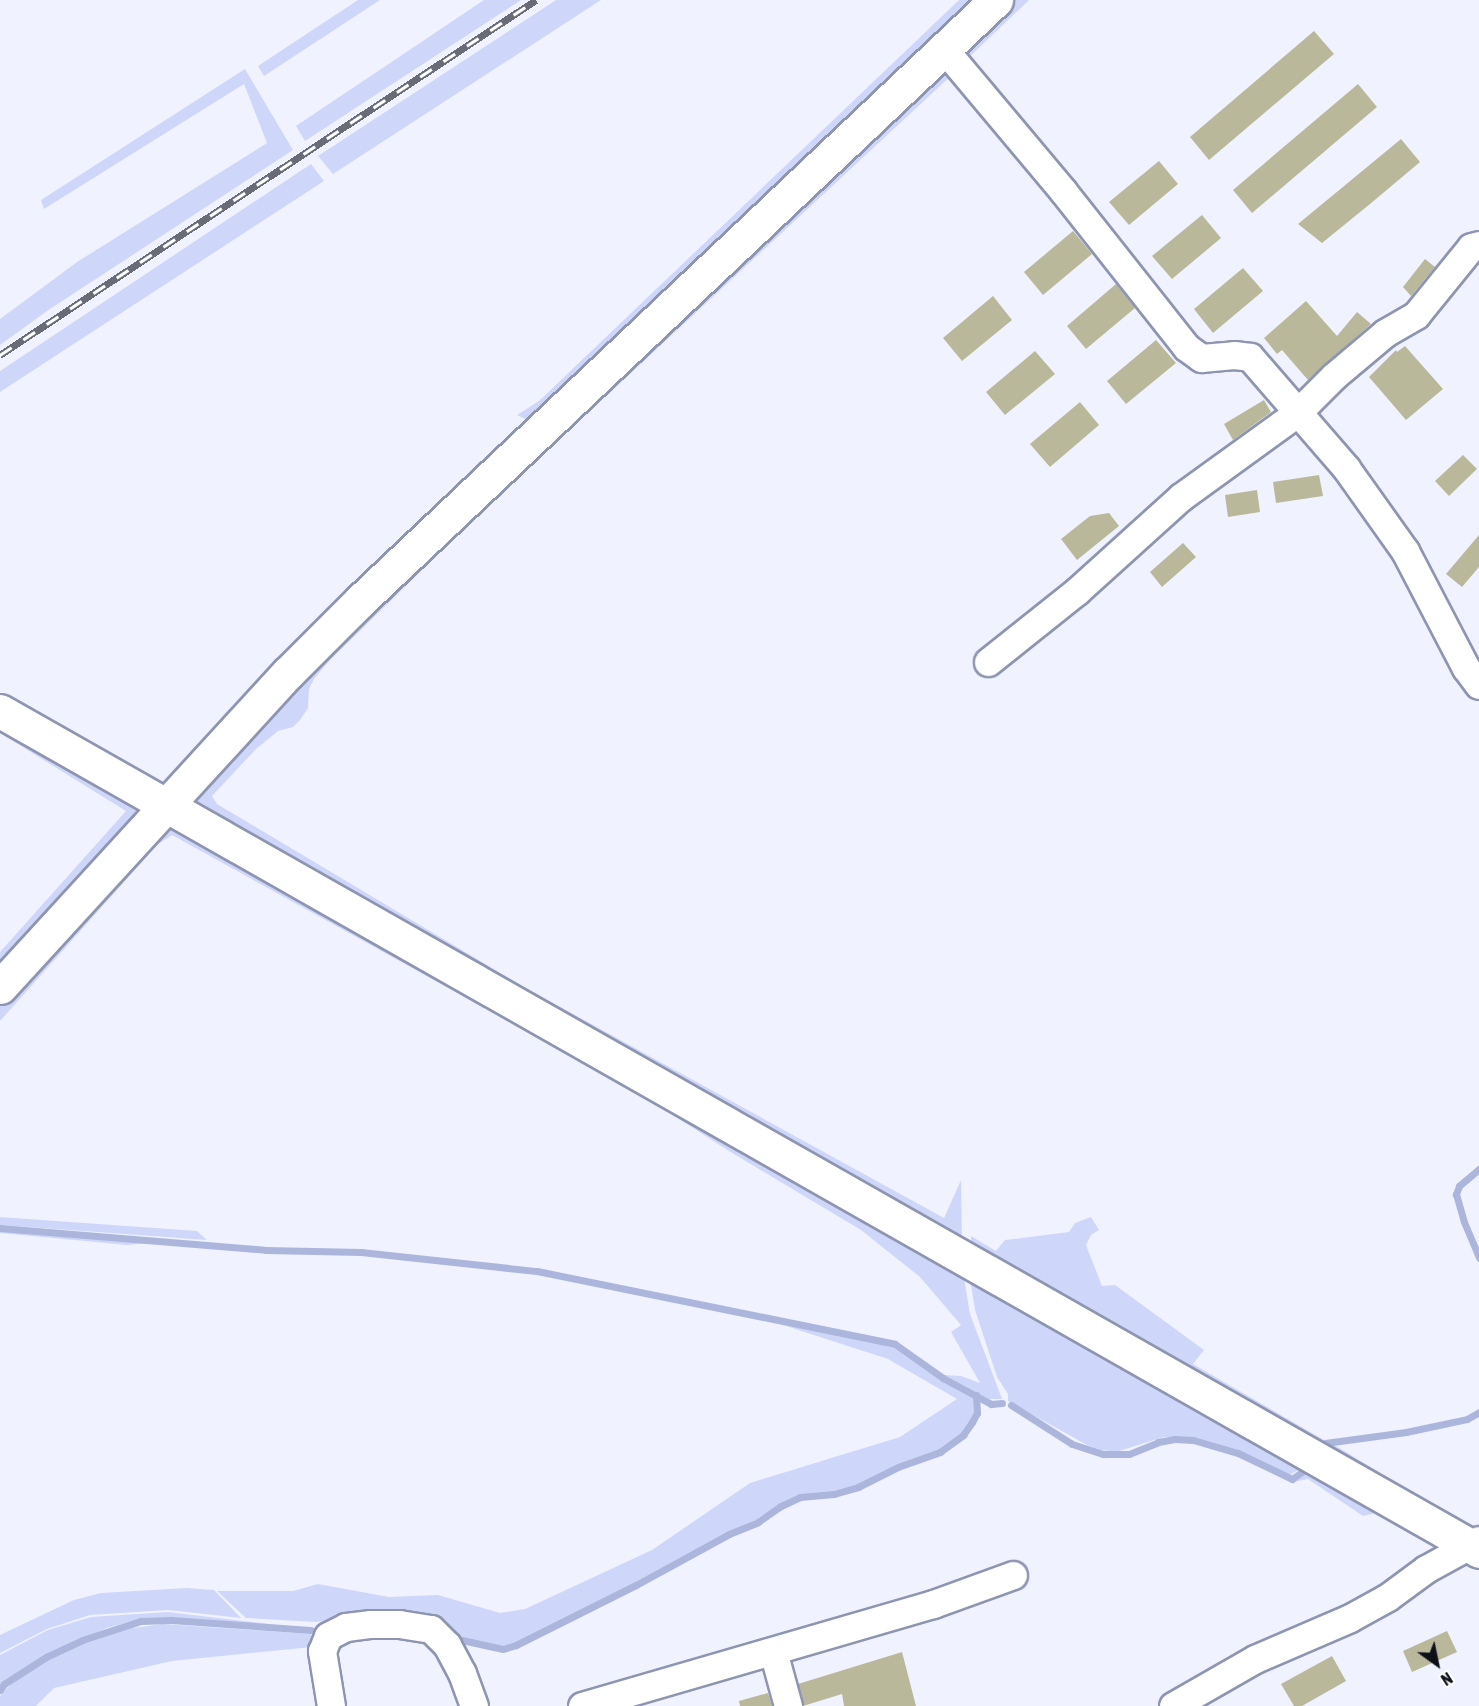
<!DOCTYPE html>
<style>
body{margin:0}
#map{position:relative;width:1479px;height:1706px;overflow:hidden;background:#f0f3ff;font-family:"Asap Condensed",sans-serif}
div>[style]{position:absolute}
.green>*{inset:0;background:#ced7fa}
.stream>*{height:7px;margin:-3.5px;padding:0 3.5px;transform-origin:3.5px;border-radius:3.5px;background:#acb6dd}
.building>*{inset:0;background:#bab89a}
.roads{filter:drop-shadow(2px 0 #8e95b1) drop-shadow(-2px 0 #8e95b1) drop-shadow(0 2px #8e95b1) drop-shadow(0 -2px #8e95b1)}
.street>*{height:27px;margin:-13.5px;padding:0 13.5px;transform-origin:13.5px;border-radius:13.5px;background:#fff}
.secondary>*{height:33px;margin:-16.5px;padding:0 16.5px;transform-origin:16.5px;border-radius:16.5px;background:#fff}
.primary>*{height:33px;margin:-16.5px;padding:0 16.5px;transform-origin:16.5px;border-radius:16.5px;background:#fff}
.rail>*{height:7px;margin-top:-3.5px;transform-origin:0;background:repeating-linear-gradient(90deg,#fff 0 14px,#696c77 0 28px);box-sizing:border-box;border-block:2px solid #696c77}
span{translate:-50% -50%;white-space:nowrap;text-align:center;line-height:1.15;-webkit-text-stroke:4.5px #fff;paint-order:stroke}
.north{position:absolute;left:1407px;top:1634px;width:60px;height:60px;-webkit-text-stroke:4px #fff;paint-order:stroke;rotate:147deg;font-size:16px;font-weight:700;line-height:24px;text-align:center;color:#0d1019}
.north::after{content:'';display:block;margin:auto;width:21px;height:27px;background:#0d1019;clip-path:polygon(50% 0,100% 100%,50% 72%,0 100%)}
</style>
<div id="map">
<div class="green">
<i style="clip-path:polygon(358px 0,380px 0,264px 76px,258px 66px)"></i>
<i style="clip-path:polygon(484px 0,521px 0,305px 141px,296px 126px)"></i>
<i style="clip-path:polygon(556px 0,601px 0,333px 174px,318px 156px)"></i>
<i style="clip-path:polygon(959px 0,980px 0,529px 421px,517px 415px,539px 401px)"></i>
<i style="clip-path:polygon(1013px 0,1029px 0,965px 61px,962px 48px)"></i>
<i style="clip-path:polygon(942px 68px,954px 73px,492px 502px,330px 660px,314px 679px,309px 689px,308px 708px,300px 720px,293px 727px,278px 731px,256px 749px,212px 796px,217px 804px,524px 987px,944px 1218px,961px 1180px,962px 1240px,191px 802px,307px 673px)"></i>
<i style="clip-path:polygon(245px 69px,293px 150px,47px 311px,0 345px,0 319px,77px 262px,267px 143px,244px 84px,44px 209px,41px 200px)"></i>
<i style="clip-path:polygon(311px 164px,324px 181px,0 392px,0 371px)"></i>
<i style="clip-path:polygon(0 721px,135px 802px,138px 812px,0 972px,0 952px,126px 811px,0 733px)"></i>
<i style="clip-path:polygon(166px 824px,962px 1266px,970px 1314px,1002px 1399px,989px 1399px,944px 1375px,961px 1376px,980px 1383px,951px 1332px,961px 1325px,920px 1277px,861px 1230px,729px 1151px,640px 1094px,172px 835px,157px 845px,0 1021px,0 1002px)"></i>
<i style="clip-path:polygon(0 1217px,197px 1231px,207px 1240px,0 1225px)"></i>
<i style="clip-path:polygon(1091px 1217px,1099px 1230px,1091px 1235px,1086px 1245px,1102px 1286px,1115px 1285px,1204px 1350px,1193px 1364px,1324px 1440px,1324px 1444px,1331px 1443px,1479px 1533px,971px 1250px,971px 1236px,996px 1251px,1005px 1240px,1069px 1232px,1075px 1223px)"></i>
<i style="clip-path:polygon(0 1229px,127px 1238px,162px 1242px,127px 1245px,0 1233px)"></i>
<i style="clip-path:polygon(969px 1272px,1301px 1469px,1289px 1475px,1239px 1452px,1188px 1437px,1164px 1437px,1116px 1452px,1101px 1450px,1087px 1445px,1008px 1401px,1008px 1394px,997px 1377px,975px 1310px)"></i>
<i style="clip-path:polygon(783px 1325px,895px 1346px,943px 1379px,973px 1395px,976px 1412px,962px 1434px,940px 1451px,898px 1466px,857px 1487px,834px 1493px,799px 1496px,780px 1505px,757px 1521px,728px 1533px,636px 1584px,516px 1644px,503px 1647px,335px 1620px,316px 1622px,246px 1618px,217px 1591px,293px 1591px,318px 1584px,389px 1597px,438px 1595px,500px 1613px,525px 1609px,652px 1550px,750px 1483px,900px 1437px,957px 1399px,888px 1359px)"></i>
<i style="clip-path:polygon(1309px 1471px,1455px 1548px,1438px 1548px,1376px 1513px,1363px 1516px,1308px 1479px,1293px 1482px)"></i>
<i style="clip-path:polygon(187px 1588px,214px 1590px,241px 1618px,168px 1610px,90px 1615px,47px 1629px,0 1653px,0 1635px,74px 1600px,101px 1593px)"></i>
<i style="clip-path:polygon(168px 1612px,312px 1629px,175px 1618px,140px 1619px,107px 1628px,46px 1656px,0 1687px,0 1655px,48px 1630px,91px 1617px)"></i>
<i style="clip-path:polygon(163px 1624px,311px 1634px,312px 1647px,172px 1661px,54px 1688px,36px 1706px,0 1706px,0 1696px,12px 1683px,46px 1660px,111px 1631px)"></i>
</div>
<div class="stream">
<i style="left:1479px;top:1169px;width:26px;rotate:140deg"></i>
<i style="left:1459px;top:1186px;width:9px;rotate:111deg"></i>
<i style="left:1456px;top:1194px;width:29px;rotate:74deg"></i>
<i style="left:1464px;top:1222px;width:39px;rotate:67deg"></i>
<i style="left:0;top:1228px;width:267px;rotate:4.7deg"></i>
<i style="left:266px;top:1250px;width:95px;rotate:1.2deg"></i>
<i style="left:361px;top:1252px;width:177px;rotate:6.2deg"></i>
<i style="left:537px;top:1271px;width:365px;rotate:11.5deg"></i>
<i style="left:895px;top:1344px;width:59px;rotate:35.3deg"></i>
<i style="left:943px;top:1378px;width:55px;rotate:28.4deg"></i>
<i style="left:991px;top:1404px;width:11px;rotate:-5deg"></i>
<i style="left:1011px;top:1405px;width:72px;rotate:32.6deg"></i>
<i style="left:1072px;top:1444px;width:33px;rotate:18deg"></i>
<i style="left:1103px;top:1454px;width:26px"></i>
<i style="left:1129px;top:1454px;width:31px;rotate:-22deg"></i>
<i style="left:1158px;top:1442px;width:17px;rotate:-10deg"></i>
<i style="left:1175px;top:1439px;width:18px;rotate:3deg"></i>
<i style="left:1193px;top:1440px;width:47px;rotate:16.1deg"></i>
<i style="left:1238px;top:1453px;width:60px;rotate:25.7deg"></i>
<i style="left:1292px;top:1479px;width:17px;rotate:-36deg"></i>
<i style="left:1325px;top:1443px;width:82px;rotate:-7.7deg"></i>
<i style="left:1406px;top:1432px;width:62px;rotate:-12deg"></i>
<i style="left:1467px;top:1419px;width:14px;rotate:-30deg"></i>
<i style="left:457px;top:1639px;width:47px;rotate:12.3deg"></i>
<i style="left:503px;top:1649px;width:14px;rotate:-17deg"></i>
<i style="left:516px;top:1645px;width:134px;rotate:-26.6deg"></i>
<i style="left:636px;top:1585px;width:106px;rotate:-28.7deg"></i>
<i style="left:729px;top:1534px;width:31px;rotate:-22deg"></i>
<i style="left:758px;top:1522px;width:28px;rotate:-35deg"></i>
<i style="left:781px;top:1506px;width:21px;rotate:-25deg"></i>
<i style="left:800px;top:1497px;width:34px;rotate:-5deg"></i>
<i style="left:834px;top:1494px;width:25px;rotate:-16deg"></i>
<i style="left:858px;top:1487px;width:45px;rotate:-26.6deg"></i>
<i style="left:898px;top:1467px;width:45px;rotate:-19.7deg"></i>
<i style="left:940px;top:1452px;width:29px;rotate:-36deg"></i>
<i style="left:963px;top:1435px;width:16px;rotate:-55deg"></i>
<i style="left:972px;top:1422px;width:10px;rotate:-61deg"></i>
<i style="left:977px;top:1413px;width:18px;rotate:-93deg"></i>
<i style="left:0;top:1690px;width:7px;rotate:-56deg"></i>
<i style="left:4px;top:1684px;width:50px;rotate:-32.7deg"></i>
<i style="left:46px;top:1657px;width:40px;rotate:-25deg"></i>
<i style="left:82px;top:1640px;width:62px;rotate:-17.9deg"></i>
<i style="left:141px;top:1621px;width:30px;rotate:-2deg"></i>
<i style="left:171px;top:1620px;width:140px;rotate:4.1deg"></i>
</div>
<div class="building">
<i style="clip-path:polygon(1314px 31px,1334px 54px,1209px 160px,1190px 137px)"></i>
<i style="clip-path:polygon(1358px 84px,1377px 107px,1252px 213px,1233px 190px)"></i>
<i style="clip-path:polygon(1401px 139px,1420px 162px,1370px 204px,1322px 243px,1298px 224px)"></i>
<i style="clip-path:polygon(1159px 161px,1178px 184px,1129px 225px,1109px 202px)"></i>
<i style="clip-path:polygon(1202px 215px,1221px 238px,1172px 279px,1152px 256px)"></i>
<i style="clip-path:polygon(1073px 231px,1092px 254px,1043px 295px,1024px 272px)"></i>
<i style="clip-path:polygon(1425px 259px,1435px 267px,1411px 296px,1403px 287px)"></i>
<i style="clip-path:polygon(1243px 268px,1263px 291px,1213px 333px,1194px 309px)"></i>
<i style="clip-path:polygon(1116px 284px,1135px 308px,1086px 349px,1067px 326px)"></i>
<i style="clip-path:polygon(993px 296px,1012px 320px,962px 361px,943px 338px)"></i>
<i style="clip-path:polygon(1306px 301px,1337px 336px,1357px 312px,1371px 324px,1308px 380px,1282px 350px,1277px 354px,1264px 338px)"></i>
<i style="clip-path:polygon(1156px 340px,1176px 363px,1126px 404px,1107px 381px)"></i>
<i style="clip-path:polygon(1405px 346px,1443px 389px,1406px 420px,1369px 377px,1396px 350px,1397px 352px)"></i>
<i style="clip-path:polygon(1035px 351px,1055px 374px,1005px 415px,986px 392px)"></i>
<i style="clip-path:polygon(1264px 400px,1271px 412px,1233px 440px,1224px 424px)"></i>
<i style="clip-path:polygon(1080px 402px,1099px 425px,1050px 467px,1030px 444px)"></i>
<i style="clip-path:polygon(1463px 455px,1477px 469px,1449px 496px,1435px 481px)"></i>
<i style="clip-path:polygon(1319px 475px,1323px 496px,1276px 503px,1273px 482px)"></i>
<i style="clip-path:polygon(1257px 490px,1260px 512px,1228px 517px,1225px 495px)"></i>
<i style="clip-path:polygon(1109px 513px,1119px 526px,1077px 560px,1061px 539px,1090px 516px)"></i>
<i style="clip-path:polygon(1479px 535px,1479px 567px,1462px 587px,1446px 574px)"></i>
<i style="clip-path:polygon(1183px 543px,1196px 557px,1162px 587px,1150px 572px)"></i>
<i style="clip-path:polygon(1447px 1631px,1457px 1652px,1412px 1672px,1403px 1651px)"></i>
<i style="clip-path:polygon(902px 1652px,916px 1706px,844px 1706px,842px 1694px,803px 1706px,798px 1684px)"></i>
<i style="clip-path:polygon(1332px 1656px,1346px 1681px,1302px 1706px,1294px 1706px,1281px 1684px)"></i>
<i style="clip-path:polygon(768px 1693px,772px 1706px,740px 1706px,739px 1701px)"></i>
</div>
<div class="roads">
<div class="street">
<i style="left:944px;top:49px;width:185px;rotate:50deg"></i>
<i style="left:1063px;top:191px;width:199px;rotate:51.7deg"></i>
<i style="left:1186px;top:347px;width:19px;rotate:36deg"></i>
<i style="left:1201px;top:358px;width:33px;rotate:-5deg"></i>
<i style="left:1234px;top:355px;width:16px;rotate:7deg"></i>
<i style="left:1250px;top:357px;width:147px;rotate:49.1deg"></i>
<i style="left:1346px;top:468px;width:102px;rotate:54.6deg"></i>
<i style="left:1405px;top:551px;width:132px;rotate:62.5deg"></i>
<i style="left:1466px;top:668px;width:21px;rotate:53deg"></i>
<i style="left:988px;top:662px;width:114px;rotate:-38.6deg"></i>
<i style="left:1077px;top:591px;width:140px;rotate:-42.1deg"></i>
<i style="left:1181px;top:497px;width:143px;rotate:-35.9deg"></i>
<i style="left:1297px;top:413px;width:52px;rotate:-45deg"></i>
<i style="left:1334px;top:376px;width:67px;rotate:-40.1deg"></i>
<i style="left:1385px;top:333px;width:36px;rotate:-30deg"></i>
<i style="left:1416px;top:315px;width:87px;rotate:-51deg"></i>
<i style="left:1471px;top:247px;width:8px;rotate:-14deg"></i>
<i style="left:773px;top:1651px;width:57px;rotate:74.7deg"></i>
<i style="left:331px;top:1706px;width:56px;rotate:-99.3deg"></i>
<i style="left:322px;top:1651px;width:16px;rotate:-68deg"></i>
<i style="left:328px;top:1636px;width:20px;rotate:-27deg"></i>
<i style="left:346px;top:1627px;width:25px;rotate:-7deg"></i>
<i style="left:371px;top:1624px;width:28px"></i>
<i style="left:399px;top:1624px;width:32px;rotate:9deg"></i>
<i style="left:431px;top:1629px;width:23px;rotate:45deg"></i>
<i style="left:447px;top:1645px;width:32px;rotate:62deg"></i>
<i style="left:462px;top:1673px;width:35px;rotate:70deg"></i>
<i style="left:582px;top:1706px;width:366px;rotate:-16.2deg"></i>
<i style="left:933px;top:1604px;width:85px;rotate:-19.9deg"></i>
<i style="left:1173px;top:1706px;width:95px;rotate:-29.8deg"></i>
<i style="left:1255px;top:1659px;width:103px;rotate:-23.3deg"></i>
<i style="left:1350px;top:1618px;width:43px;rotate:-28.9deg"></i>
<i style="left:1388px;top:1597px;width:47px;rotate:-36.4deg"></i>
<i style="left:1426px;top:1569px;width:60px;rotate:-28.7deg"></i>
</div>
<div class="secondary">
<i style="left:0;top:711px;width:1701px;rotate:29.59deg"></i>
</div>
<div class="primary">
<i style="left:0;top:987px;width:427px;rotate:-47.5deg"></i>
<i style="left:289px;top:672px;width:100px;rotate:-45deg"></i>
<i style="left:360px;top:601px;width:875px;rotate:-43.38deg"></i>
</div>
</div>
<div class="rail">
<i style="left:0;top:355px;width:643px;rotate:-33.52deg"></i>
</div>
<div class="north">N</div>
</div>
